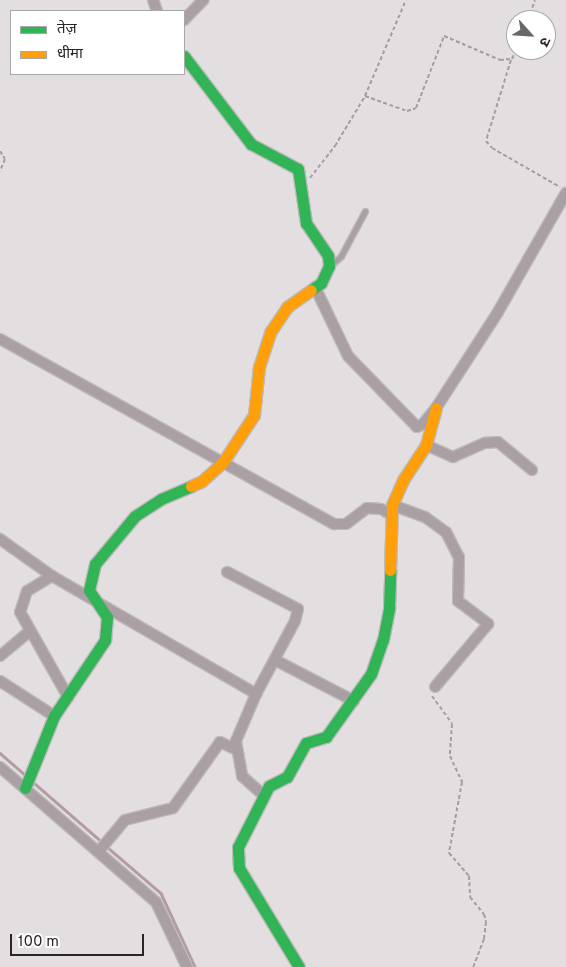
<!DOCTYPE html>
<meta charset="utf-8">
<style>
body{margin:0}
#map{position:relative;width:566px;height:967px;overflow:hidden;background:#e3dedf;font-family:Overpass,"Noto Sans Devanagari",sans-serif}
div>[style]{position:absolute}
.stream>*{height:2.5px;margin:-1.25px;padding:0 1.25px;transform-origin:1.25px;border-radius:1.25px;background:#b49ba4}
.path>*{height:2px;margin-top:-1px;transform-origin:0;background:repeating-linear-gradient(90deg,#a59d9f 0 4px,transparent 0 6.5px)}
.roads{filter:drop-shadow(1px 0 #bdbabb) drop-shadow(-1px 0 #bdbabb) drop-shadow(0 1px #bdbabb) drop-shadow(0 -1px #bdbabb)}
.lane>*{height:5px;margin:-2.5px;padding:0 2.5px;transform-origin:2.5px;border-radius:2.5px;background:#aa9fa3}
.street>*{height:10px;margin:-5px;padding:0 5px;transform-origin:5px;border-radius:5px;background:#aa9fa3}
.fast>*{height:11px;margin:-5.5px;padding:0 5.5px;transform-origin:5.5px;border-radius:5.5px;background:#30b455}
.slow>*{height:11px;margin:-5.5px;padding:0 5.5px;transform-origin:5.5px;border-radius:5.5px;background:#ff9f0a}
span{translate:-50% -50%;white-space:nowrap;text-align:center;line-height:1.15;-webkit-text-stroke:5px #fff;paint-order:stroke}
.legend{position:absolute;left:10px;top:10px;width:175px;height:65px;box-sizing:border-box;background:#fff;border:1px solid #a9a8a8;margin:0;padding:6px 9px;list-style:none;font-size:15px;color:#292526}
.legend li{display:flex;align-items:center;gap:10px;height:25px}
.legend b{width:25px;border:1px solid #a9a8a8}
.north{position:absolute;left:506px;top:10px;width:50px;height:50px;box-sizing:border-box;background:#fff;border:1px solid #a9a8a8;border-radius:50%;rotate:116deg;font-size:14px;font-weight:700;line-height:20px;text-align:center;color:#292526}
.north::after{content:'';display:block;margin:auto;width:18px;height:22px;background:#6a6667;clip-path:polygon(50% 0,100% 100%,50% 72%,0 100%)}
.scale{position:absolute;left:10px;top:934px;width:134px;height:22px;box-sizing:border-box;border:2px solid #292526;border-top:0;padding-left:6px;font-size:15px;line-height:18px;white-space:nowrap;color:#292526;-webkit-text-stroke:4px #fff;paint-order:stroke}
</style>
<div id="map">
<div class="stream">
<i style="left:0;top:753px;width:33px;rotate:41deg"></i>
<i style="left:33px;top:782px;width:91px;rotate:41deg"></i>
<i style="left:106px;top:846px;width:72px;rotate:40.5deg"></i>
<i style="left:161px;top:893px;width:81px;rotate:65.3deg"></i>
</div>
<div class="path">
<i style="left:528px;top:20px;width:21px;rotate:-71deg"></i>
<i style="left:511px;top:60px;width:85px;rotate:107.2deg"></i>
<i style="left:486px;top:141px;width:9px;rotate:49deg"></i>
<i style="left:492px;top:148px;width:78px;rotate:29.8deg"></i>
<i style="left:365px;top:96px;width:104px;rotate:-66.9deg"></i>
<i style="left:0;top:151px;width:9px;rotate:58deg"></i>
<i style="left:5px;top:159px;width:13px;rotate:113deg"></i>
<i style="left:310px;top:178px;width:41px;rotate:-52deg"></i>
<i style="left:335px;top:146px;width:58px;rotate:-59deg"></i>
<i style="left:365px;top:96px;width:45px;rotate:19.7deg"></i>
<i style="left:407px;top:111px;width:9px;rotate:-18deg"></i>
<i style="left:416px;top:108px;width:77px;rotate:-68.7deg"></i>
<i style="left:444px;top:36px;width:61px;rotate:23.2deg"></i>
<i style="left:500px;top:60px;width:12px;rotate:-5deg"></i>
<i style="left:512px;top:59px;width:10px;rotate:-66deg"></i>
<i style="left:432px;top:696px;width:34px;rotate:54deg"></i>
<i style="left:452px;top:724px;width:32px;rotate:94deg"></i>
<i style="left:450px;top:756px;width:29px;rotate:65deg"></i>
<i style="left:462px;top:782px;width:72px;rotate:100.4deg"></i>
<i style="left:449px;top:853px;width:30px;rotate:49deg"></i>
<i style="left:469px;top:876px;width:21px;rotate:87deg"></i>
<i style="left:470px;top:897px;width:22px;rotate:51deg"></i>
<i style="left:484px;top:914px;width:8px;rotate:76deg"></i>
<i style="left:486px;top:922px;width:17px;rotate:97deg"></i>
<i style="left:484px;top:939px;width:30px;rotate:111deg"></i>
</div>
<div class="roads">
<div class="lane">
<i style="left:330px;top:266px;width:15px;rotate:-42deg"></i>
<i style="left:341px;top:256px;width:51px;rotate:-61.9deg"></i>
</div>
<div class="street">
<i style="left:153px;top:0;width:12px;rotate:70deg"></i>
<i style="left:184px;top:20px;width:28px;rotate:-46deg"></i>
<i style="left:315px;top:287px;width:76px;rotate:64.4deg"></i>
<i style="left:348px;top:356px;width:99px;rotate:45.8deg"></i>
<i style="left:417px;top:427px;width:7px;rotate:-27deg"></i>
<i style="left:423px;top:424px;width:21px;rotate:-51deg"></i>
<i style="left:436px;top:408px;width:114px;rotate:-57.1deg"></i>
<i style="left:498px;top:312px;width:137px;rotate:-60.3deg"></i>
<i style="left:0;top:339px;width:382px;rotate:29deg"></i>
<i style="left:334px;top:524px;width:12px"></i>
<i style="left:346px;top:524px;width:26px;rotate:-37deg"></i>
<i style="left:367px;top:508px;width:14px;rotate:4deg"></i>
<i style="left:381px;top:509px;width:13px;rotate:29deg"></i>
<i style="left:426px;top:445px;width:30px;rotate:24deg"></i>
<i style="left:453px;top:457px;width:35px;rotate:-24deg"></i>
<i style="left:485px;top:443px;width:13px;rotate:-4deg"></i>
<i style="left:498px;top:442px;width:44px;rotate:39.5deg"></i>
<i style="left:392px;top:505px;width:35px;rotate:20deg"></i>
<i style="left:425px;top:517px;width:26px;rotate:36deg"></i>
<i style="left:446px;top:532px;width:28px;rotate:63deg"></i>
<i style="left:459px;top:557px;width:44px;rotate:91.3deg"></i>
<i style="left:458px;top:601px;width:38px;rotate:37deg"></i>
<i style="left:488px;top:624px;width:82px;rotate:130.1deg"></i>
<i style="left:0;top:539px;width:64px;rotate:35.4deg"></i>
<i style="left:52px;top:576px;width:236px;rotate:30deg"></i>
<i style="left:227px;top:572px;width:80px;rotate:27.5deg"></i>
<i style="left:298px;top:609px;width:12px;rotate:104deg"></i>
<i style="left:295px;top:621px;width:83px;rotate:118.1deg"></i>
<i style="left:256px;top:694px;width:51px;rotate:113.1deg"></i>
<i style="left:236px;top:741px;width:36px;rotate:80deg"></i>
<i style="left:242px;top:776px;width:30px;rotate:42deg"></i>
<i style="left:52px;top:576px;width:29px;rotate:149deg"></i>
<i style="left:27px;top:591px;width:22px;rotate:108deg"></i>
<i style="left:20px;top:612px;width:98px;rotate:60.5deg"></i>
<i style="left:0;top:656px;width:38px;rotate:-40deg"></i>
<i style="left:275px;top:660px;width:89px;rotate:27.4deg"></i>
<i style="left:0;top:681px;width:64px;rotate:32.9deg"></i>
<i style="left:0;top:767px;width:206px;rotate:40.9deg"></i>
<i style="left:156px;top:902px;width:72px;rotate:64.5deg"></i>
<i style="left:99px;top:851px;width:40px;rotate:-50deg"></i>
<i style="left:125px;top:820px;width:49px;rotate:-14deg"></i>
<i style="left:173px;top:808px;width:81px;rotate:-54.5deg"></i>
<i style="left:220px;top:742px;width:17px;rotate:25deg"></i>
</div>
<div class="fast">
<i style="left:184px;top:56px;width:111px;rotate:52.7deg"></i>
<i style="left:251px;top:144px;width:53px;rotate:28deg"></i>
<i style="left:298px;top:169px;width:55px;rotate:81.6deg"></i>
<i style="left:306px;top:223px;width:40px;rotate:56deg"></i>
<i style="left:328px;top:256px;width:10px;rotate:84deg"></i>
<i style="left:329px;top:266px;width:19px;rotate:115deg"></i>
<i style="left:321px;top:283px;width:12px;rotate:145deg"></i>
<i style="left:25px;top:788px;width:78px;rotate:-68.1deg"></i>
<i style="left:54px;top:716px;width:92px;rotate:-56.1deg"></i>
<i style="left:105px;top:640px;width:23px;rotate:-85deg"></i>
<i style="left:107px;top:617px;width:32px;rotate:-124deg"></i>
<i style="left:89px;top:590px;width:27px;rotate:-77deg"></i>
<i style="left:95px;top:564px;width:62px;rotate:-50.2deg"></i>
<i style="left:135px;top:516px;width:31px;rotate:-33deg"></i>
<i style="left:161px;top:499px;width:33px;rotate:-23deg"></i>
<i style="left:299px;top:967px;width:116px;rotate:-121.2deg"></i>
<i style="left:239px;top:868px;width:21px;rotate:-93deg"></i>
<i style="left:238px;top:847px;width:68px;rotate:-63.1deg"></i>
<i style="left:269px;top:786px;width:20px;rotate:-27deg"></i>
<i style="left:287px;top:777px;width:39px;rotate:-61deg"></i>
<i style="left:306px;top:743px;width:21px;rotate:-17deg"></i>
<i style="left:326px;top:737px;width:77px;rotate:-54.5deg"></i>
<i style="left:371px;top:674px;width:36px;rotate:-71deg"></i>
<i style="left:383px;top:640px;width:33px;rotate:-79deg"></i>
<i style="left:389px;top:608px;width:38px;rotate:-88deg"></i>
</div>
<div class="slow">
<i style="left:191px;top:486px;width:12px;rotate:-24deg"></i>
<i style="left:202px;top:481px;width:28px;rotate:-42deg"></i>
<i style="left:223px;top:462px;width:56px;rotate:-56.6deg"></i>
<i style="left:254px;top:415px;width:48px;rotate:-84.1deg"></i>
<i style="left:259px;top:367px;width:38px;rotate:-72deg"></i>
<i style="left:271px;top:331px;width:29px;rotate:-56deg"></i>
<i style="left:287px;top:307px;width:29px;rotate:-35deg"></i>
<i style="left:390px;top:570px;width:65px;rotate:-88.2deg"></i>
<i style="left:392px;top:505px;width:27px;rotate:-66deg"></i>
<i style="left:403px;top:480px;width:42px;rotate:-56.7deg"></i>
<i style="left:426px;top:445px;width:38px;rotate:-75deg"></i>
</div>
</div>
<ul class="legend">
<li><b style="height:6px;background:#30b455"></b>तेज़</li>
<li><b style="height:6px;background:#ff9f0a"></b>धीमा</li>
</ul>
<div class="north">उ</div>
<div class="scale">100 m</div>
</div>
